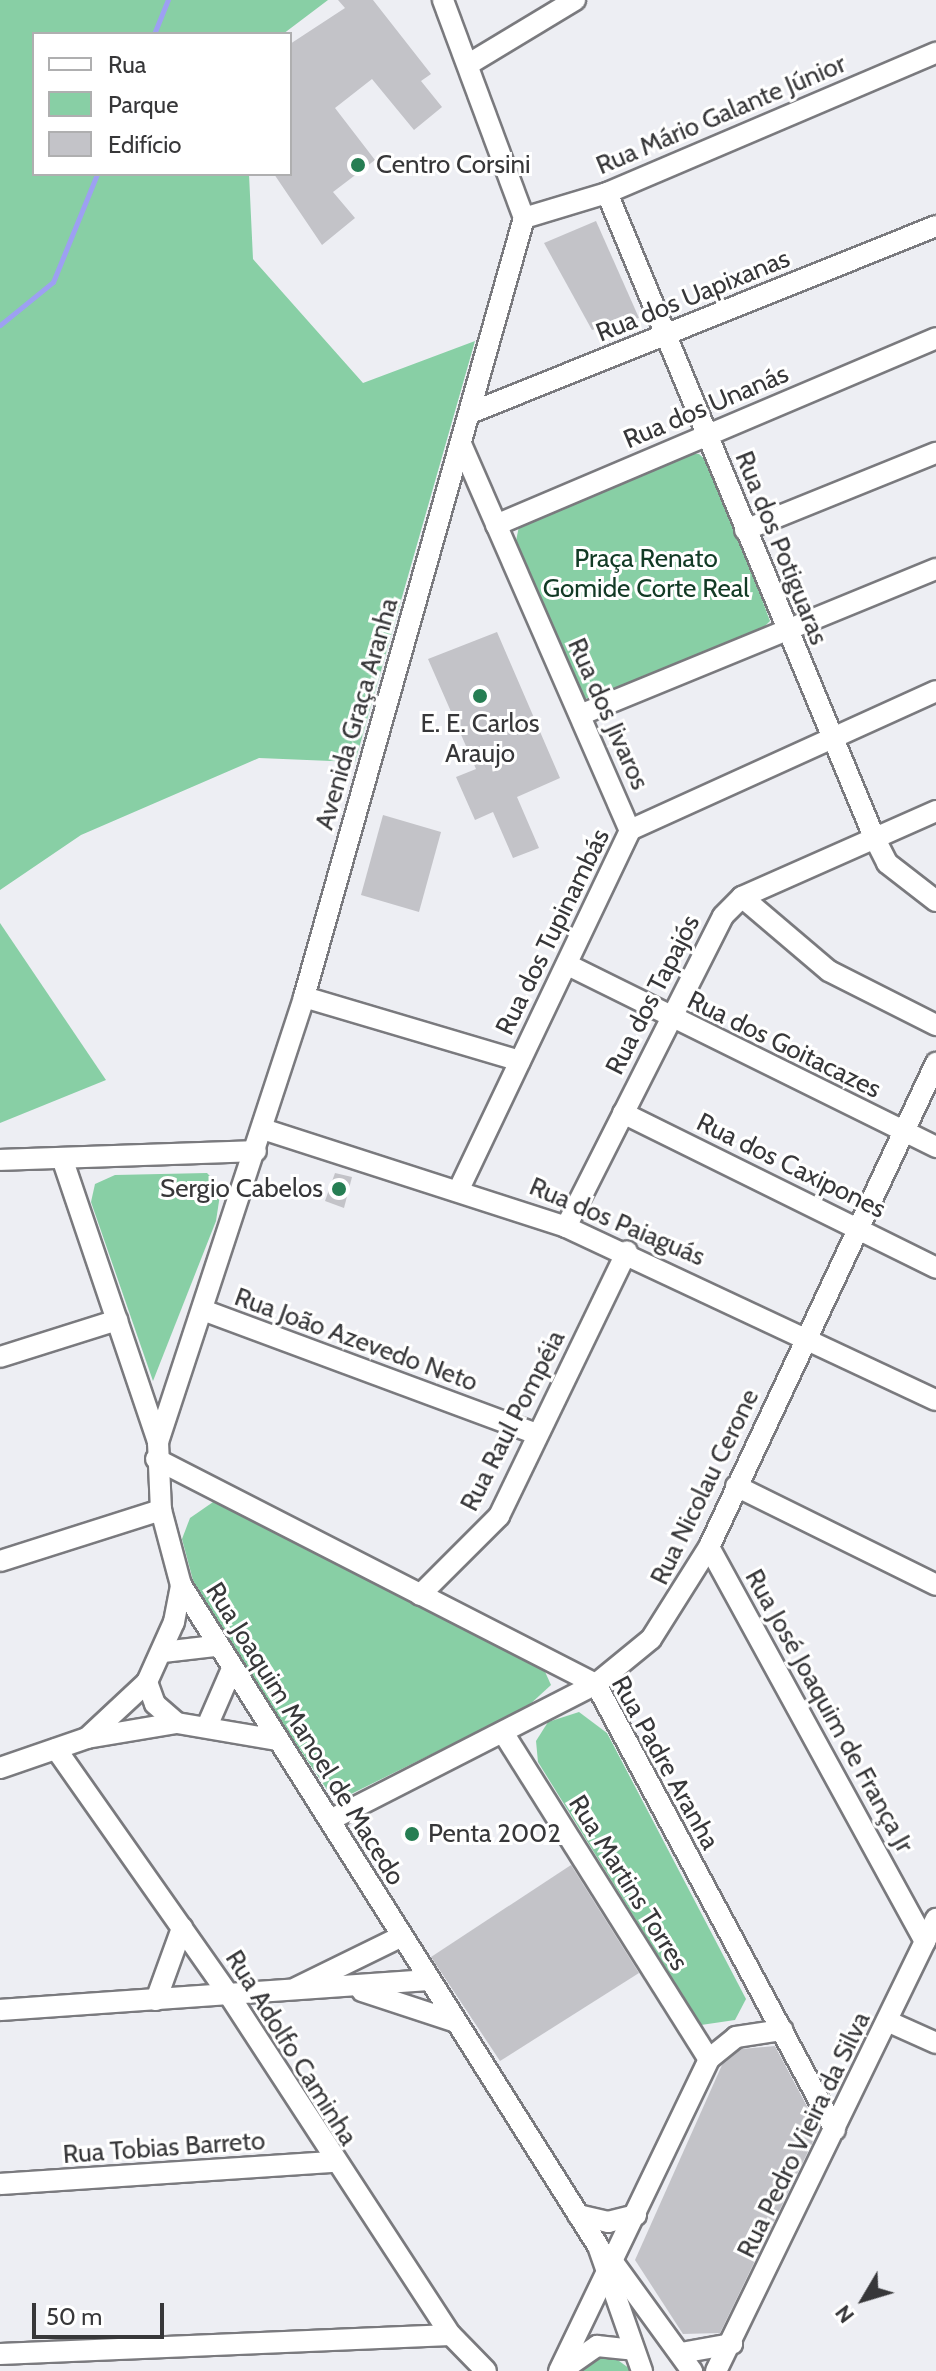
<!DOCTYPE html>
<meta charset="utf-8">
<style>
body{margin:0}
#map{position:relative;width:936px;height:2371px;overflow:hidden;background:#edeef3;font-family:Cabin,sans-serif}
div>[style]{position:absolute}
.green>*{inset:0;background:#88cfa5}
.stream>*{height:5px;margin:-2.5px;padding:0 2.5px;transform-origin:2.5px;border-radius:2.5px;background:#9da0f2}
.building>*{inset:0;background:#c3c3c8}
.roads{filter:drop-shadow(2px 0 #7a7a7e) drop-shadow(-2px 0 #7a7a7e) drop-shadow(0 2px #7a7a7e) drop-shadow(0 -2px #7a7a7e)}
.minor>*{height:20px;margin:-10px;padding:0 10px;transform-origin:10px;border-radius:10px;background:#fff}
.dots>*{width:22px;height:22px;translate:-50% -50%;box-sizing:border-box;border:4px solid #fff;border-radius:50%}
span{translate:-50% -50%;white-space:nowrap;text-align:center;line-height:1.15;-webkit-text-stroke:6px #fff;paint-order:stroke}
.street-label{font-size:26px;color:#373739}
.poi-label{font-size:26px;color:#373739}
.left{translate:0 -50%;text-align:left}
.right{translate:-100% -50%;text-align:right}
.park-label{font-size:26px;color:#123a25}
.legend{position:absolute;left:32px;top:32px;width:260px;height:144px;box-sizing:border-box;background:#fff;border:2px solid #afafb0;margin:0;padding:10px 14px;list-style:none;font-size:24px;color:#373739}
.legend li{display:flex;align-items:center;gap:16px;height:40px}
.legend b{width:40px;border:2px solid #afafb0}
.north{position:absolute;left:824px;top:2259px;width:80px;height:80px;-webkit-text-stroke:6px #fff;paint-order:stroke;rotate:232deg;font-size:22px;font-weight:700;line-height:32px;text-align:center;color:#373739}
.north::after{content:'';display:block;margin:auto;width:28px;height:36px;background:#373739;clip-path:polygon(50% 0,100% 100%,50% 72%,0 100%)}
.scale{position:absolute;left:32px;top:2303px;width:132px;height:36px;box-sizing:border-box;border:4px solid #373739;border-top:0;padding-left:10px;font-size:24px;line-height:28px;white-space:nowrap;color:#373739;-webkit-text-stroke:6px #fff;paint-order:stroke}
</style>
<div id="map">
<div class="green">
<i style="clip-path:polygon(0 0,328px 0,283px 34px,34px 34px,34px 174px,249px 174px,253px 259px,363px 383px,475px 341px,355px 762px,259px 758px,81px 835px,0 890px)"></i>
<i style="clip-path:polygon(679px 453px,699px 454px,713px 467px,770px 621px,752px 639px,582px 700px,516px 541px,519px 526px,531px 513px)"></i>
<i style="clip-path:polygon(0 923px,106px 1080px,0 1123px)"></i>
<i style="clip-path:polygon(207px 1173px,221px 1188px,216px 1221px,153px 1381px,91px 1202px,95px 1184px,115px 1175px)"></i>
<i style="clip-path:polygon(216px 1500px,542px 1665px,551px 1685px,527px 1707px,347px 1796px,328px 1791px,198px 1599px,182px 1539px,190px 1518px)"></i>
<i style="clip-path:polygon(579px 1712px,607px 1733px,746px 1999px,735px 2020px,701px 2025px,538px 1762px,536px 1741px,548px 1722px)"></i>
<i style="clip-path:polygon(593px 2356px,612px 2356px,633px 2371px,579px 2371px)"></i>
</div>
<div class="stream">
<i style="left:154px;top:34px;width:37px;rotate:-68deg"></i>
<i style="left:0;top:325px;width:68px;rotate:-39.1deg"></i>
<i style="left:53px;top:282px;width:117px;rotate:-67.8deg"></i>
</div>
<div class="building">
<i style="clip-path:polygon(338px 0,373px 0,431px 74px,421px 81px,442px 107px,414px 130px,372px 79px,335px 108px,375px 160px,333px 192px,355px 218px,322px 245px,274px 174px,290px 174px,290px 44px,345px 8px)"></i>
<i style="clip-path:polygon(596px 221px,639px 318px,592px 330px,544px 243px)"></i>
<i style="clip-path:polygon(497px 632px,560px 778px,517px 797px,539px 848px,513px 858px,493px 812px,475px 820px,456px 777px,476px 769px,428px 659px)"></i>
<i style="clip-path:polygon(383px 815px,441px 832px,419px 912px,361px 895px)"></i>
<i style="clip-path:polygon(335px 1173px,352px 1177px,344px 1208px,325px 1201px)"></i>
<i style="clip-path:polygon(571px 1865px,639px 1973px,500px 2061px,431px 1957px)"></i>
<i style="clip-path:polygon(775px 2046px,819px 2129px,720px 2333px,683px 2334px,635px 2260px,722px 2065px,741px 2049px)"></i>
</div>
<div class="roads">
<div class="minor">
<i style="left:469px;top:64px;width:124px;rotate:-31.1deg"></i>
<i style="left:607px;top:193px;width:697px;rotate:67.48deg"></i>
<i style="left:874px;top:837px;width:29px;rotate:63deg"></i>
<i style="left:887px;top:863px;width:62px;rotate:37.8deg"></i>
<i style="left:524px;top:218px;width:87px;rotate:-16.8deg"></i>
<i style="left:607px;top:193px;width:358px;rotate:-23.1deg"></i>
<i style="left:470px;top:413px;width:502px;rotate:-21.86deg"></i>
<i style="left:461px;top:444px;width:421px;rotate:66.4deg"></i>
<i style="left:496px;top:525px;width:478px;rotate:-23deg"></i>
<i style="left:745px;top:530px;width:206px;rotate:-22deg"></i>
<i style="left:580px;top:715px;width:385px;rotate:-22.3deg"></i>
<i style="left:742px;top:897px;width:114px;rotate:40.4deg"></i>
<i style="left:829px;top:971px;width:120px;rotate:26.8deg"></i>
<i style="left:568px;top:965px;width:411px;rotate:26.3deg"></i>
<i style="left:304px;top:997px;width:225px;rotate:16.5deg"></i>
<i style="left:623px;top:1113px;width:349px;rotate:26.3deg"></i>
<i style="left:263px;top:1129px;width:318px;rotate:17.9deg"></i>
<i style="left:566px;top:1227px;width:408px;rotate:25.1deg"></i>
<i style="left:62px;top:1158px;width:300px;rotate:71.3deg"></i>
<i style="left:158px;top:1442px;width:68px;rotate:87.5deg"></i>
<i style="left:161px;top:1510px;width:78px;rotate:75.1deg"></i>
<i style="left:181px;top:1585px;width:782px;rotate:57.75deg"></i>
<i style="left:598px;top:2246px;width:133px;rotate:70.6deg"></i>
<i style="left:0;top:1160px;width:256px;rotate:-2deg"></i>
<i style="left:460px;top:1187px;width:395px;rotate:-64.5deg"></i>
<i style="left:630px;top:830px;width:336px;rotate:-24.4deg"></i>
<i style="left:566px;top:1227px;width:348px;rotate:-63.2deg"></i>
<i style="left:723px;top:916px;width:27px;rotate:-45deg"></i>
<i style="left:742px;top:897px;width:212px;rotate:-23.9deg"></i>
<i style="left:203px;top:1310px;width:355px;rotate:20.4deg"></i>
<i style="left:0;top:1357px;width:123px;rotate:-17.5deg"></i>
<i style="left:158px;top:1442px;width:468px;rotate:-71.8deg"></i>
<i style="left:304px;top:997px;width:809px;rotate:-74.23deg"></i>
<i style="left:524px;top:218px;width:233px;rotate:-110.4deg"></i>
<i style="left:156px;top:1459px;width:494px;rotate:27.1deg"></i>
<i style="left:596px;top:1684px;width:506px;rotate:61.81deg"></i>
<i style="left:736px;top:1486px;width:223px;rotate:26.3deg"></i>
<i style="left:709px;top:1547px;width:450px;rotate:61.3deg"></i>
<i style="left:0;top:1561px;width:169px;rotate:-17.6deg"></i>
<i style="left:420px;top:1595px;width:112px;rotate:-45deg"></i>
<i style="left:499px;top:1516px;width:294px;rotate:-64.2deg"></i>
<i style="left:163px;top:1652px;width:52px;rotate:-6.6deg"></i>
<i style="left:147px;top:1682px;width:23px;rotate:70deg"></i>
<i style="left:155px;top:1704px;width:29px;rotate:41deg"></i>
<i style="left:208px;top:1724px;width:58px;rotate:-66.5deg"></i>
<i style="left:504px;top:1734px;width:384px;rotate:57.8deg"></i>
<i style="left:87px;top:1738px;width:82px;rotate:-43deg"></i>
<i style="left:147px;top:1682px;width:66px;rotate:-65.8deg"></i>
<i style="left:174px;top:1622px;width:38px;rotate:-79deg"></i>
<i style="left:56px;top:1749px;width:301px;rotate:54.9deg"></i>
<i style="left:229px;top:1995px;width:406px;rotate:56.9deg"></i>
<i style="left:451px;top:2335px;width:50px;rotate:45.8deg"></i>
<i style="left:0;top:1768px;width:92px;rotate:-19deg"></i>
<i style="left:87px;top:1738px;width:91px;rotate:-9.5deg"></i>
<i style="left:177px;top:1723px;width:101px;rotate:9.6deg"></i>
<i style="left:330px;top:1820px;width:299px;rotate:-27.1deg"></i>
<i style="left:596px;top:1684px;width:71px;rotate:-39.3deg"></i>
<i style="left:651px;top:1639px;width:109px;rotate:-57.8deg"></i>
<i style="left:709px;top:1547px;width:535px;rotate:-64.87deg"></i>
<i style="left:296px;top:1988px;width:116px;rotate:-26.1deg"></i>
<i style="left:362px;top:1991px;width:96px;rotate:18.2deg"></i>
<i style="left:156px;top:2000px;width:77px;rotate:-70.1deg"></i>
<i style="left:0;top:2010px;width:427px;rotate:-4deg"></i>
<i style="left:887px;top:2021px;width:54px;rotate:24.2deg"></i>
<i style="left:0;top:2184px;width:333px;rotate:-3.8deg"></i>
<i style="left:578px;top:2215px;width:31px;rotate:13deg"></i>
<i style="left:608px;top:2222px;width:29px;rotate:-14deg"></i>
<i style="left:607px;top:2254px;width:145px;rotate:54deg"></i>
<i style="left:681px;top:2353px;width:52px;rotate:-10deg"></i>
<i style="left:0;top:2354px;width:451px;rotate:-2.4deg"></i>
<i style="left:559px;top:2371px;width:346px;rotate:-64.3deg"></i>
<i style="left:709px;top:2059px;width:35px;rotate:-39deg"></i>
<i style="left:736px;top:2037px;width:47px;rotate:-8.7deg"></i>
<i style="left:561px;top:2371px;width:44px;rotate:-34.8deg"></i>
<i style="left:597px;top:2346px;width:37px;rotate:6deg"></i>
<i style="left:716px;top:2371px;width:503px;rotate:-64.05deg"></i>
</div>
</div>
<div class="dots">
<i style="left:358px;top:165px;background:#267e53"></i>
<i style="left:480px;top:696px;background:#267e53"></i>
<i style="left:339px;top:1189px;background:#267e53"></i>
<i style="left:412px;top:1834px;background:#267e53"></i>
</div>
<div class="street-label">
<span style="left:721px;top:115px;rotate:-23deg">Rua Mário Galante Júnior</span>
<span style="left:693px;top:296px;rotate:-22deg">Rua dos Uapixanas</span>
<span style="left:706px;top:407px;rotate:-23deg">Rua dos Unanás</span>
<span style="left:781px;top:548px;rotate:68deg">Rua dos Potiguaras</span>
<span style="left:357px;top:714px;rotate:-74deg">Avenida Graça Aranha</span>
<span style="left:608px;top:714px;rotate:66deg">Rua dos Jivaros</span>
<span style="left:553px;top:932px;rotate:-64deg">Rua dos Tupinambás</span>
<span style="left:653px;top:995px;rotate:-63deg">Rua dos Tapajós</span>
<span style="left:784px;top:1045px;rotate:26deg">Rua dos Goitacazes</span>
<span style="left:791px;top:1166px;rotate:26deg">Rua dos Caxipones</span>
<span style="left:617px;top:1222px;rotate:23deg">Rua dos Paiaguás</span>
<span style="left:356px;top:1340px;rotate:20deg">Rua João Azevedo Neto</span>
<span style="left:513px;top:1421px;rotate:-63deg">Rua Raul Pompéia</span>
<span style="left:705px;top:1487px;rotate:-64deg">Rua Nicolau Cerone</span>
<span style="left:829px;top:1711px;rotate:61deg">Rua José Joaquim de França Jr</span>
<span style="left:305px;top:1734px;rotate:58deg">Rua Joaquim Manoel de Macedo</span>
<span style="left:665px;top:1763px;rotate:61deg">Rua Padre Aranha</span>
<span style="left:628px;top:1883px;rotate:58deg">Rua Martins Torres</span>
<span style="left:291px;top:2048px;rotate:58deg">Rua Adolfo Caminha</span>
<span style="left:804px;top:2135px;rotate:-64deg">Rua Pedro Vieira da Silva</span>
<span style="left:164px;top:2148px;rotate:-4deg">Rua Tobias Barreto</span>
</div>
<div class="poi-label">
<span class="left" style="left:376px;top:165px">Centro Corsini</span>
<span style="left:480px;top:739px">E. E. Carlos<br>Araujo</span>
<span class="right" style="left:323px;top:1189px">Sergio Cabelos</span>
<span class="left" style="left:428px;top:1834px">Penta 2002</span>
</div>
<div class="park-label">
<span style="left:646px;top:574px">Praça Renato<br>Gomide Corte Real</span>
</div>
<ul class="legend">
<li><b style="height:10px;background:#fff"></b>Rua</li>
<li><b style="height:22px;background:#88cfa5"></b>Parque</li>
<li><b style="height:22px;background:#c3c3c8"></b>Edifício</li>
</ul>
<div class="north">N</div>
<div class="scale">50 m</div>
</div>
